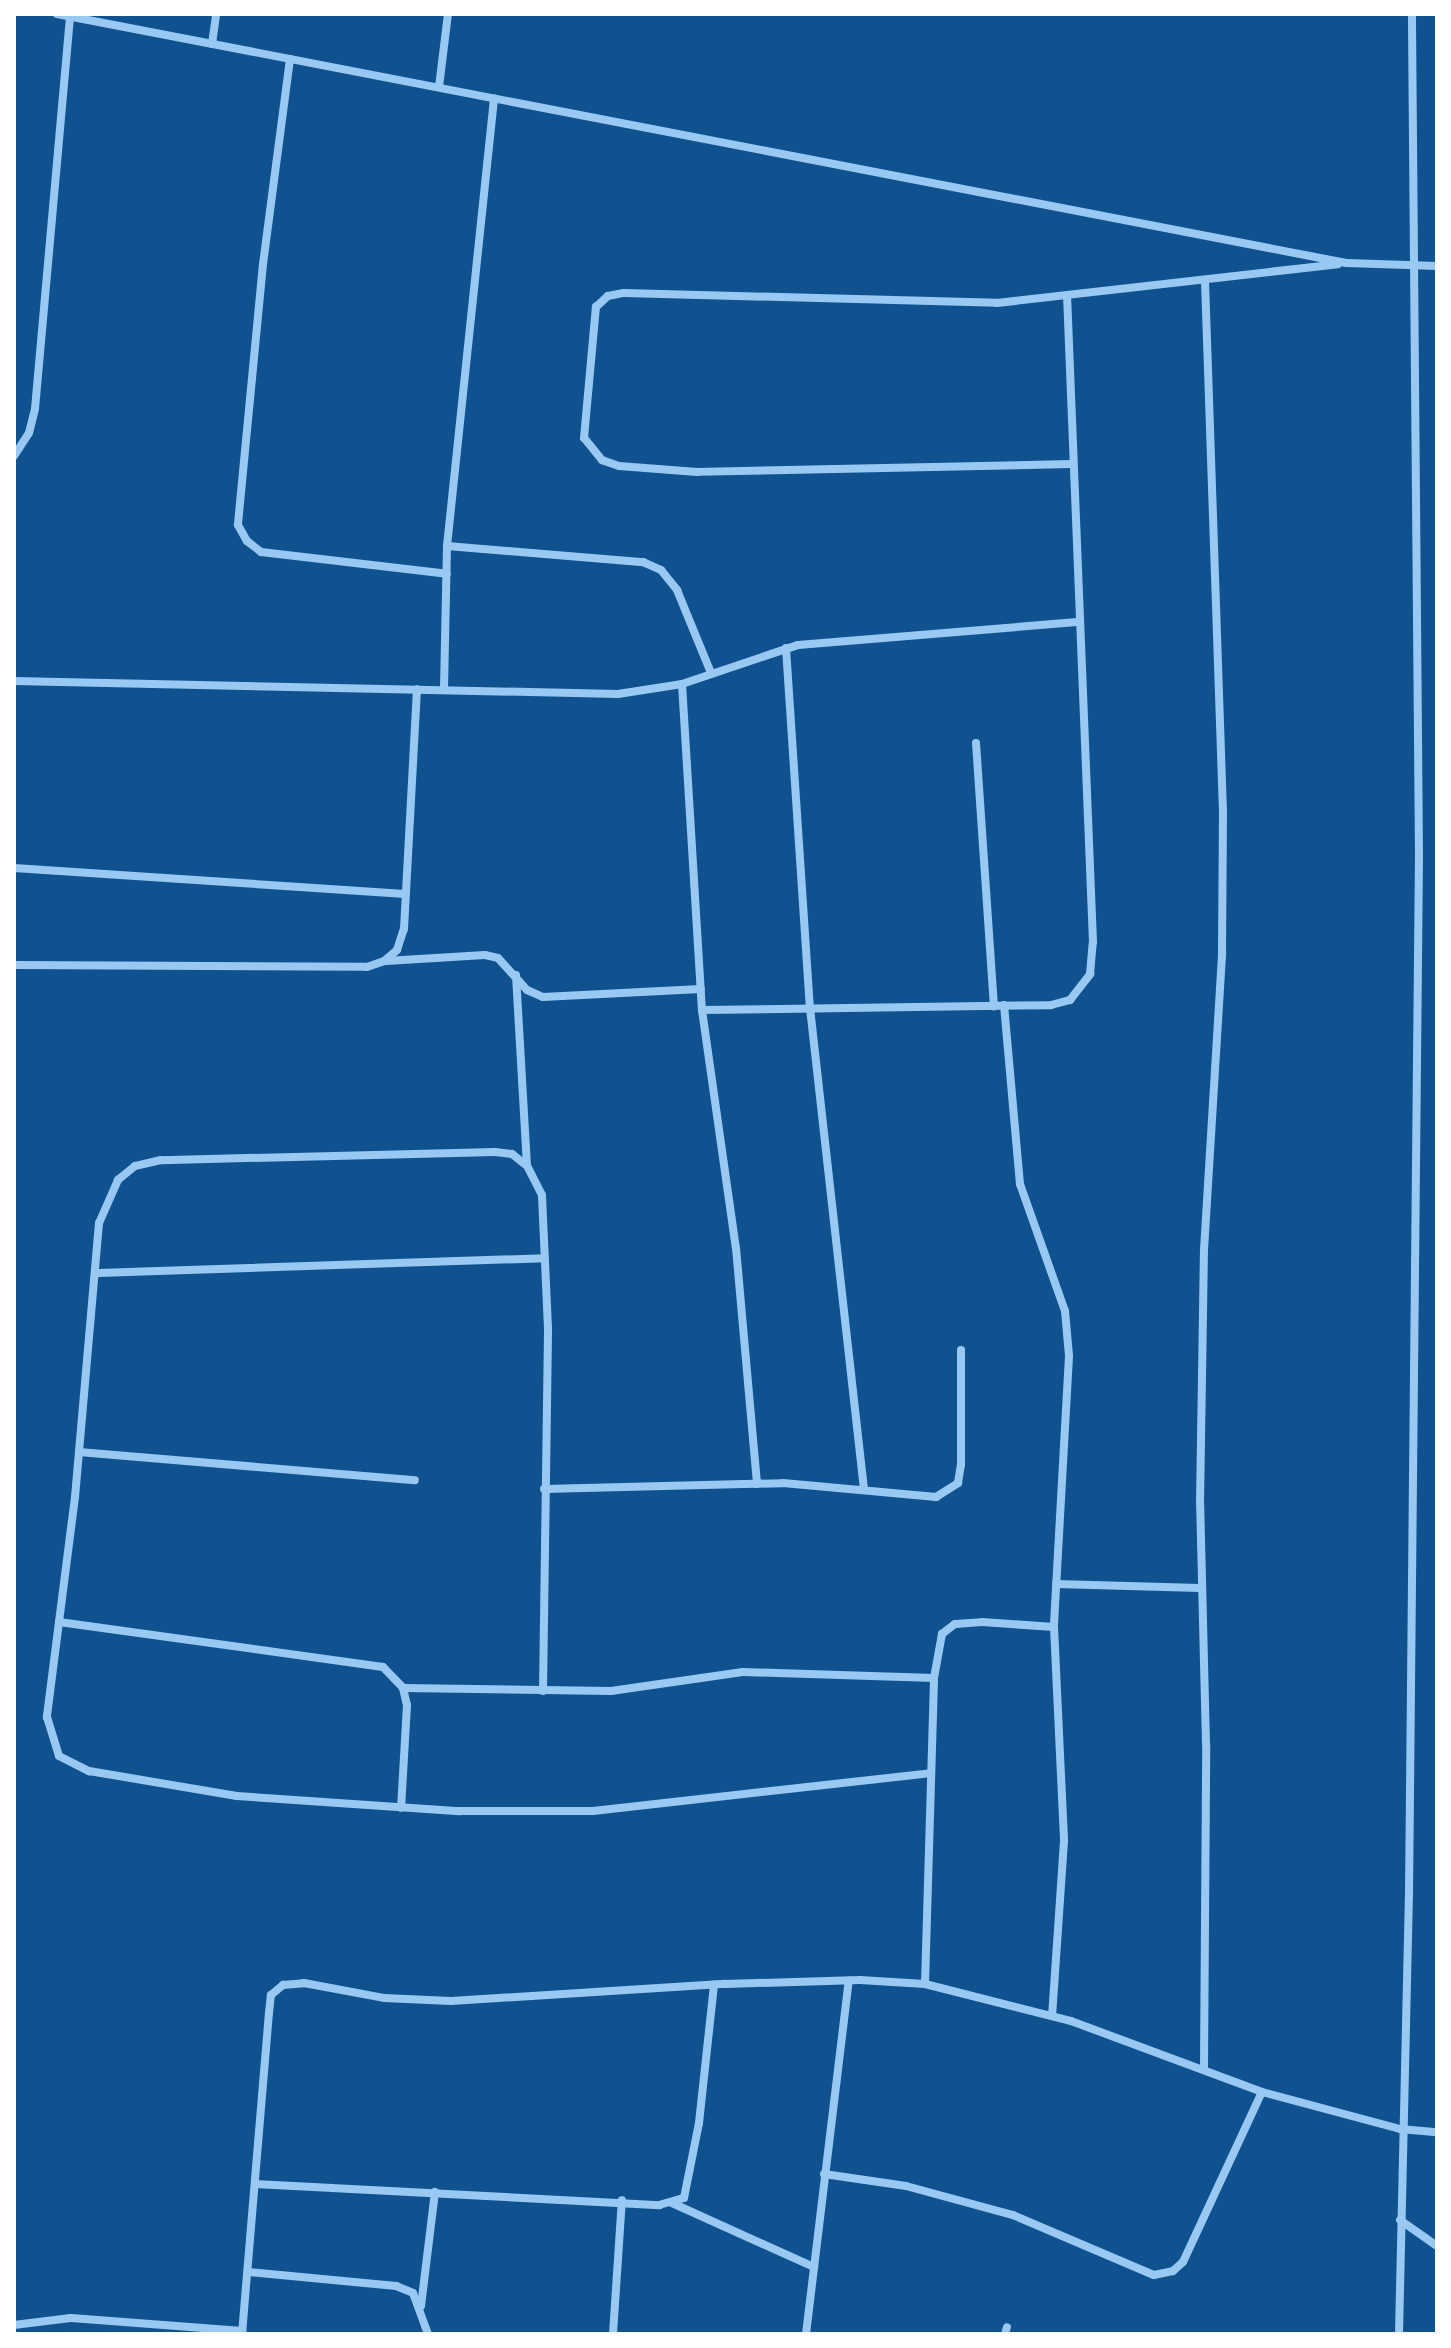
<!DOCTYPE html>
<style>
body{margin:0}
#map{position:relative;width:1451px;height:2348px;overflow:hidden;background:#105290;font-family:Karla,sans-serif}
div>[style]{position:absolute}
.street>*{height:8px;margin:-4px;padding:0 4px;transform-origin:4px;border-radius:4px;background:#99c9f3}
span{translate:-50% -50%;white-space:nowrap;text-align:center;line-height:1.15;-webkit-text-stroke:6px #105290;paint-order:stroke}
.frame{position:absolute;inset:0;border:16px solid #fff;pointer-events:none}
</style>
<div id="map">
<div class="street">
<i style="left:57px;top:14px;width:1313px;rotate:10.93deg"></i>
<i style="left:1346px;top:263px;width:91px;rotate:1.9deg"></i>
<i style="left:212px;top:44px;width:30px;rotate:-82deg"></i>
<i style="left:290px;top:59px;width:207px;rotate:97.5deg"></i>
<i style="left:263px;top:264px;width:262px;rotate:95.5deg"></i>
<i style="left:238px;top:525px;width:18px;rotate:61deg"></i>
<i style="left:247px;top:541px;width:18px;rotate:38deg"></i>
<i style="left:261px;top:552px;width:187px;rotate:6.7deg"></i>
<i style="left:439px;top:87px;width:74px;rotate:-83deg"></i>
<i style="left:14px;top:456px;width:27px;rotate:-57deg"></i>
<i style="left:29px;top:433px;width:25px;rotate:-76deg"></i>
<i style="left:35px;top:409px;width:394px;rotate:-84.9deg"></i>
<i style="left:1073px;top:464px;width:376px;rotate:178.8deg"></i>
<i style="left:697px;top:472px;width:78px;rotate:-175.6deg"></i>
<i style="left:619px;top:466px;width:18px;rotate:-161deg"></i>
<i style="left:602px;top:460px;width:28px;rotate:-129deg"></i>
<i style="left:584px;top:438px;width:132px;rotate:-84.8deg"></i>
<i style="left:596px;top:307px;width:16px;rotate:-43deg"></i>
<i style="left:608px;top:296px;width:16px;rotate:-11deg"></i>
<i style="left:624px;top:293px;width:373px;rotate:1.5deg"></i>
<i style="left:997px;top:303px;width:343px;rotate:-6.5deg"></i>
<i style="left:447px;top:546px;width:197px;rotate:4.7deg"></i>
<i style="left:643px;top:562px;width:20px;rotate:24deg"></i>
<i style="left:661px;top:570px;width:26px;rotate:51deg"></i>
<i style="left:677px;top:590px;width:90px;rotate:67.7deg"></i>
<i style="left:786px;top:648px;width:361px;rotate:86.2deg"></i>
<i style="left:810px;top:1008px;width:481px;rotate:83.6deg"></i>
<i style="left:14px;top:681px;width:604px;rotate:1.23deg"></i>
<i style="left:618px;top:694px;width:65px;rotate:-8.9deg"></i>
<i style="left:682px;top:684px;width:122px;rotate:-18.6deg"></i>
<i style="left:798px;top:645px;width:283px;rotate:-4.7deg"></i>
<i style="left:682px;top:684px;width:327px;rotate:86.5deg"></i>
<i style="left:702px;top:1010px;width:240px;rotate:81.9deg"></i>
<i style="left:736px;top:1248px;width:237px;rotate:84.9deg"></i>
<i style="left:444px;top:689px;width:143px;rotate:-88.8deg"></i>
<i style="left:447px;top:546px;width:450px;rotate:-84deg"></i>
<i style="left:976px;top:743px;width:264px;rotate:86.1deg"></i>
<i style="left:14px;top:868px;width:392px;rotate:3.8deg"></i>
<i style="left:386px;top:961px;width:99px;rotate:-3.5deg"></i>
<i style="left:485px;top:955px;width:13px;rotate:13deg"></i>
<i style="left:498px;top:958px;width:43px;rotate:47.8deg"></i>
<i style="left:527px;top:990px;width:17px;rotate:24deg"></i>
<i style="left:543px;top:997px;width:158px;rotate:-2.9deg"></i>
<i style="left:14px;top:965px;width:353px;rotate:0.3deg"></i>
<i style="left:367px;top:967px;width:18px;rotate:-19deg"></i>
<i style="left:384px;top:961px;width:17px;rotate:-40deg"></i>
<i style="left:397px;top:950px;width:22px;rotate:-72deg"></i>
<i style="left:404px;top:929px;width:240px;rotate:-86.9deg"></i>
<i style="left:516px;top:975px;width:190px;rotate:86.7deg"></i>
<i style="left:1004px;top:1005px;width:180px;rotate:84.9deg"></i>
<i style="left:1020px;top:1184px;width:135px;rotate:70.5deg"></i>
<i style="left:1065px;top:1311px;width:45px;rotate:84.9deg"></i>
<i style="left:1069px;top:1356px;width:271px;rotate:93.2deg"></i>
<i style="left:1054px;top:1627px;width:214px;rotate:87.3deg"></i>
<i style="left:1064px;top:1841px;width:174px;rotate:93.9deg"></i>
<i style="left:702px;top:1010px;width:349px;rotate:-0.8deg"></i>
<i style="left:1051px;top:1005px;width:20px;rotate:-15deg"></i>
<i style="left:1070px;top:1000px;width:33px;rotate:-52deg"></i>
<i style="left:1090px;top:974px;width:32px;rotate:-85deg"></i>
<i style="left:1093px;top:942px;width:647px;rotate:-92.3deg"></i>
<i style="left:98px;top:1273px;width:447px;rotate:-1.9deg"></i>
<i style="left:79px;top:1452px;width:337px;rotate:4.8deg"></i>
<i style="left:544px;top:1489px;width:239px;rotate:-1.4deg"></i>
<i style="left:783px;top:1483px;width:154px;rotate:5.2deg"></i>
<i style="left:936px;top:1497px;width:26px;rotate:-32deg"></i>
<i style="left:958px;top:1483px;width:18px;rotate:-81deg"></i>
<i style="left:961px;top:1465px;width:115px;rotate:-90deg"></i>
<i style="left:1056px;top:1584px;width:144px;rotate:1.6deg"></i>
<i style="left:59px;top:1622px;width:327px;rotate:7.9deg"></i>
<i style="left:383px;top:1667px;width:29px;rotate:46deg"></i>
<i style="left:403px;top:1688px;width:17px;rotate:77deg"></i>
<i style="left:407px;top:1705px;width:103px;rotate:93.3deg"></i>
<i style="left:403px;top:1688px;width:208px;rotate:0.8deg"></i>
<i style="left:611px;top:1691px;width:133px;rotate:-8.2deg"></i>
<i style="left:743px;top:1672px;width:191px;rotate:1.8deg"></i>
<i style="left:543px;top:1691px;width:363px;rotate:-89.2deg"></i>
<i style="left:548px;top:1328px;width:133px;rotate:-92.6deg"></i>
<i style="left:542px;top:1195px;width:33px;rotate:-117deg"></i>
<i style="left:527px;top:1166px;width:19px;rotate:-141deg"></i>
<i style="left:512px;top:1154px;width:17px;rotate:-173deg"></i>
<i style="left:495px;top:1152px;width:334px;rotate:178.6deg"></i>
<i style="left:161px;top:1160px;width:27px;rotate:167deg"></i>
<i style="left:135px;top:1166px;width:22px;rotate:141deg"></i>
<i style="left:118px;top:1180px;width:47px;rotate:113.8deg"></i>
<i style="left:99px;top:1223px;width:275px;rotate:95deg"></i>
<i style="left:75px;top:1497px;width:222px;rotate:97.3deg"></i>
<i style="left:47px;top:1717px;width:41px;rotate:72.9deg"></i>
<i style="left:59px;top:1756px;width:34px;rotate:27deg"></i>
<i style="left:89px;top:1771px;width:150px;rotate:9.6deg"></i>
<i style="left:237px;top:1796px;width:223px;rotate:3.9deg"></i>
<i style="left:459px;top:1811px;width:134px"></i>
<i style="left:593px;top:1811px;width:340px;rotate:-6.4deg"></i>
<i style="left:925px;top:1984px;width:306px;rotate:-88.3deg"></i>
<i style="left:934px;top:1678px;width:45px;rotate:-79.7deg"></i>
<i style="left:942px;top:1634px;width:16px;rotate:-38deg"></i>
<i style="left:955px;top:1624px;width:27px;rotate:-4deg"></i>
<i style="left:982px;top:1622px;width:72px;rotate:4deg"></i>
<i style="left:1204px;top:2067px;width:323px;rotate:-89.6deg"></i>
<i style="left:1206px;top:1744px;width:241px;rotate:-91.4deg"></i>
<i style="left:1200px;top:1503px;width:253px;rotate:-89.1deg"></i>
<i style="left:1204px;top:1250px;width:298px;rotate:-86.5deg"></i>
<i style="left:1222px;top:953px;width:141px;rotate:-89.6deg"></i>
<i style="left:1223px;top:812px;width:532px;rotate:-91.94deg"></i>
<i style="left:824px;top:2174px;width:83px;rotate:8.3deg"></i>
<i style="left:906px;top:2186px;width:111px;rotate:15.2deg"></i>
<i style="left:1013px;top:2215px;width:153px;rotate:23.1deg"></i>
<i style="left:1154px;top:2275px;width:19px;rotate:-12deg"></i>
<i style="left:1173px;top:2271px;width:13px;rotate:-42deg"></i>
<i style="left:1183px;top:2262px;width:187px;rotate:-65.1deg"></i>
<i style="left:255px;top:2184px;width:405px;rotate:3deg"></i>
<i style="left:659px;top:2205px;width:26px;rotate:-16deg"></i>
<i style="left:684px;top:2198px;width:76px;rotate:-78.7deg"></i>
<i style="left:699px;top:2123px;width:139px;rotate:-83.8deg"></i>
<i style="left:672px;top:2203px;width:156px;rotate:24.3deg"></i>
<i style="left:1400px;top:2220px;width:45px;rotate:35.1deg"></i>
<i style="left:248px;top:2272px;width:149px;rotate:5.4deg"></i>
<i style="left:396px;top:2286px;width:18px;rotate:22deg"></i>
<i style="left:413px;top:2293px;width:44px;rotate:69.9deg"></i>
<i style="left:421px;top:2306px;width:115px;rotate:-83deg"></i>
<i style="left:14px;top:2325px;width:57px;rotate:-7deg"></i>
<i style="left:71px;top:2318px;width:172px;rotate:4.3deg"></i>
<i style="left:242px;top:2334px;width:322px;rotate:-85.2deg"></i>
<i style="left:269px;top:2013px;width:18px;rotate:-84deg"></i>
<i style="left:271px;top:1995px;width:16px;rotate:-40deg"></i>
<i style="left:283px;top:1985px;width:21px;rotate:-5deg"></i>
<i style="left:304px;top:1983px;width:81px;rotate:10.6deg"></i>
<i style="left:384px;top:1998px;width:67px;rotate:2.6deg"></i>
<i style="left:451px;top:2001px;width:275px;rotate:-3.6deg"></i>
<i style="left:725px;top:1984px;width:135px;rotate:-1.7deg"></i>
<i style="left:860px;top:1980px;width:65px;rotate:3.5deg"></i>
<i style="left:925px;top:1984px;width:151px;rotate:14.2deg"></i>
<i style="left:1071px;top:2021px;width:204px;rotate:20.4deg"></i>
<i style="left:1262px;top:2092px;width:143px;rotate:15deg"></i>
<i style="left:1400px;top:2129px;width:37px;rotate:5deg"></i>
<i style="left:613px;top:2334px;width:134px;rotate:-86.2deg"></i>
<i style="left:806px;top:2334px;width:356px;rotate:-83.1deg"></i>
<i style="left:1005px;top:2334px;width:7px;rotate:-74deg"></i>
<i style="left:1399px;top:2334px;width:439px;rotate:-88.7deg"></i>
<i style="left:1409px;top:1895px;width:1038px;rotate:-89.45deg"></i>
<i style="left:1419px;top:857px;width:843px;rotate:-90.48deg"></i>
</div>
<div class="frame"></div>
</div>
